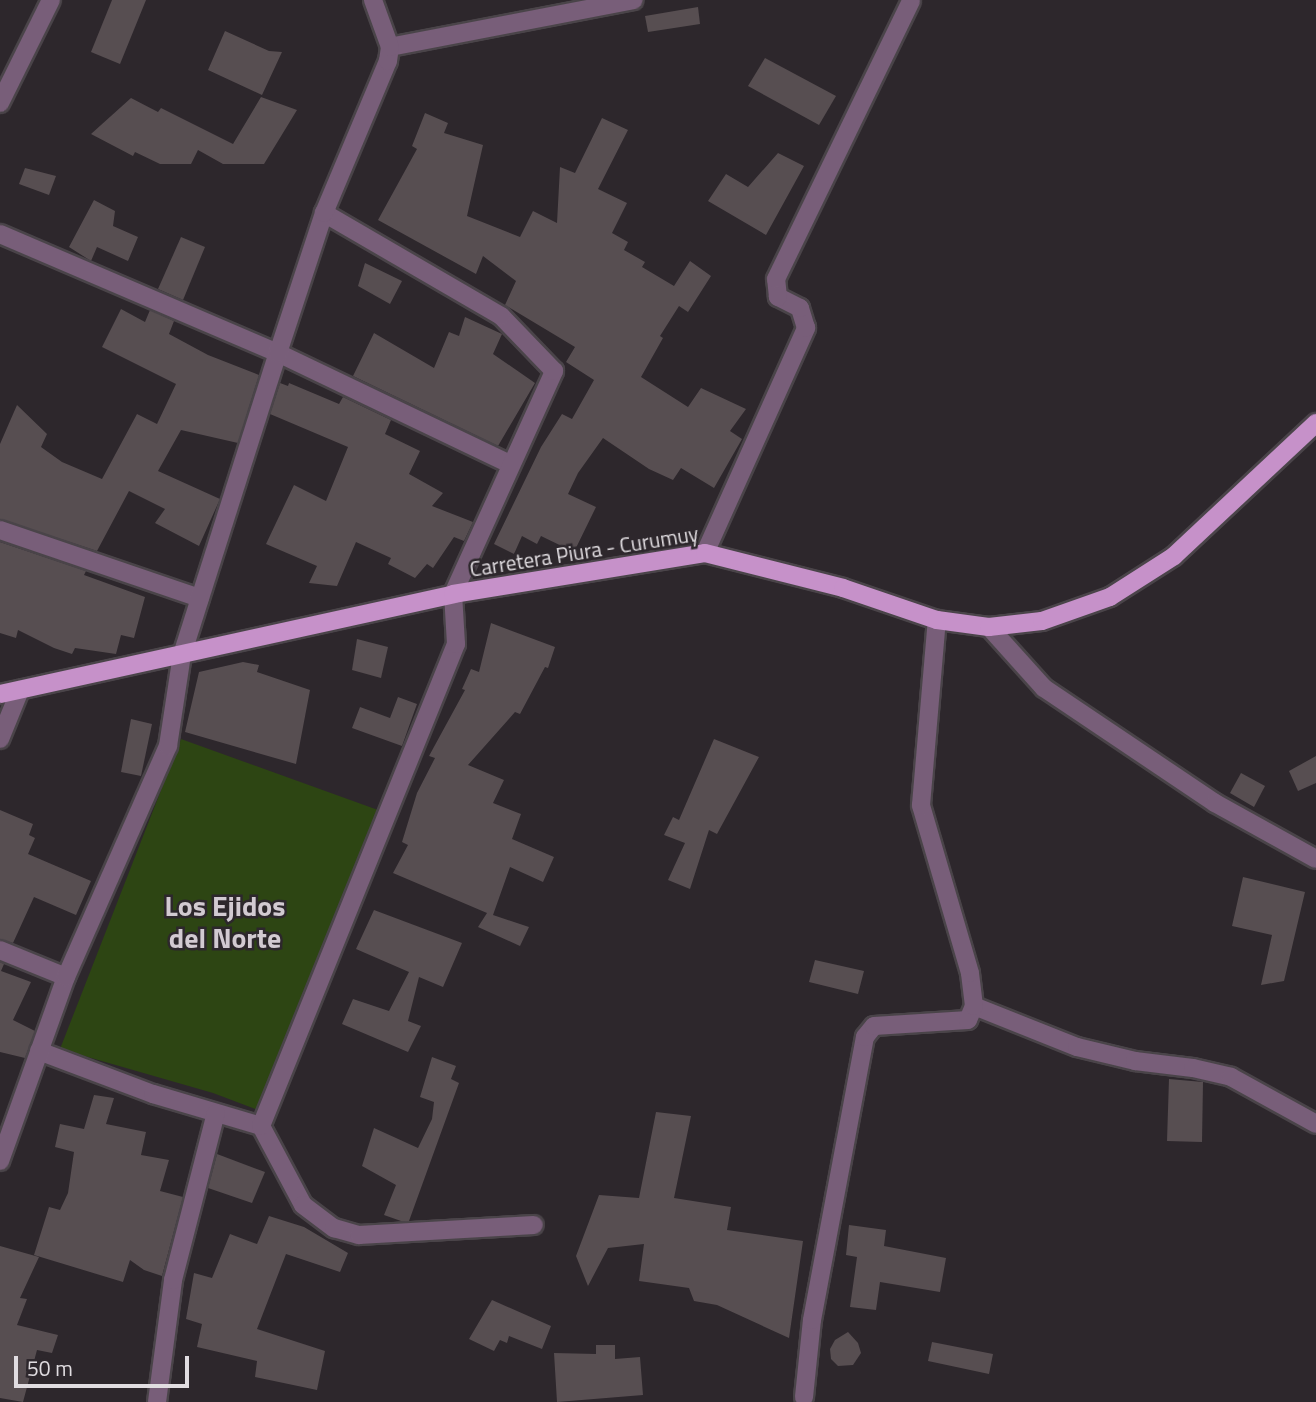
<!DOCTYPE html>
<style>
body{margin:0}
#map{position:relative;width:1316px;height:1402px;overflow:hidden;background:#2d272c;font-family:"Titillium Web",sans-serif}
div>[style]{position:absolute}
.green>*{inset:0;background:#2d4513}
.building>*{inset:0;background:#574e51}
.roads{filter:drop-shadow(2px 0 #4a4449) drop-shadow(-2px 0 #4a4449) drop-shadow(0 2px #4a4449) drop-shadow(0 -2px #4a4449)}
.minor>*{height:18px;margin:-9px;padding:0 9px;transform-origin:9px;border-radius:9px;background:#785e79}
.major>*{height:18px;margin:-9px;padding:0 9px;transform-origin:9px;border-radius:9px;background:#c691c9}
span{translate:-50% -50%;white-space:nowrap;text-align:center;line-height:1.15;-webkit-text-stroke:5px #2d272c;paint-order:stroke}
.street-label{font-size:21px;color:#e1dde1}
.district-label{font-size:28px;color:#d2cad1;font-weight:700}
.scale{position:absolute;left:14px;top:1356px;width:175px;height:32px;box-sizing:border-box;border:4px solid #e1dde1;border-top:0;padding-left:9px;font-size:21px;line-height:24px;white-space:nowrap;color:#e1dde1;-webkit-text-stroke:5px #2d272c;paint-order:stroke}
</style>
<div id="map">
<div class="green">
<i style="clip-path:polygon(181px 739px,378px 810px,261px 1111px,213px 1093px,60px 1049px)"></i>
</div>
<div class="building">
<i style="clip-path:polygon(112px 0,146px 0,120px 64px,91px 52px)"></i>
<i style="clip-path:polygon(698px 7px,700px 24px,648px 32px,645px 16px)"></i>
<i style="clip-path:polygon(225px 31px,269px 51px,282px 52px,262px 95px,208px 70px)"></i>
<i style="clip-path:polygon(765px 58px,836px 96px,819px 125px,748px 86px)"></i>
<i style="clip-path:polygon(261px 97px,297px 110px,264px 164px,223px 164px,198px 150px,191px 164px,160px 164px,135px 152px,133px 156px,91px 134px,131px 98px,158px 112px,161px 108px,233px 144px)"></i>
<i style="clip-path:polygon(425px 113px,448px 123px,444px 133px,483px 145px,467px 216px,520px 237px,533px 211px,557px 223px,560px 167px,575px 173px,602px 118px,628px 130px,598px 189px,627px 203px,612px 233px,628px 242px,624px 250px,645px 262px,642px 267px,674px 286px,690px 261px,711px 276px,688px 312px,679px 306px,660px 336px,663px 338px,641px 377px,688px 407px,701px 388px,746px 409px,730px 431px,742px 439px,714px 488px,681px 468px,673px 480px,649px 469px,603px 438px,578px 473px,568px 494px,596px 507px,574px 552px,541px 536px,537px 544px,522px 536px,514px 554px,494px 544px,541px 447px,562px 414px,572px 419px,594px 380px,566px 362px,575px 347px,505px 305px,516px 281px,483px 256px,476px 274px,378px 220px,417px 149px,412px 146px)"></i>
<i style="clip-path:polygon(778px 153px,804px 166px,766px 235px,708px 201px,726px 174px,748px 187px)"></i>
<i style="clip-path:polygon(25px 168px,56px 176px,49px 195px,19px 184px)"></i>
<i style="clip-path:polygon(94px 200px,115px 211px,113px 226px,138px 237px,128px 261px,97px 247px,91px 261px,69px 247px)"></i>
<i style="clip-path:polygon(181px 237px,205px 247px,183px 300px,158px 289px)"></i>
<i style="clip-path:polygon(365px 263px,402px 281px,390px 304px,358px 286px)"></i>
<i style="clip-path:polygon(121px 309px,145px 322px,150px 310px,174px 321px,169px 334px,208px 355px,259px 375px,238px 443px,181px 430px,158px 471px,220px 499px,199px 546px,155px 523px,165px 509px,129px 491px,97px 551px,0 519px,0 444px,17px 405px,47px 434px,41px 447px,62px 462px,102px 479px,137px 414px,157px 424px,176px 384px,102px 347px)"></i>
<i style="clip-path:polygon(465px 317px,502px 334px,493px 354px,535px 383px,498px 446px,353px 376px,374px 333px,434px 368px,449px 332px,459px 336px)"></i>
<i style="clip-path:polygon(280px 383px,288px 386px,289px 383px,339px 404px,343px 397px,391px 420px,385px 434px,420px 451px,409px 474px,443px 493px,432px 506px,473px 522px,464px 541px,454px 537px,433px 568px,427px 564px,415px 578px,388px 564px,391px 558px,356px 542px,337px 586px,309px 583px,317px 566px,266px 544px,294px 485px,326px 501px,348px 447px,270px 414px)"></i>
<i style="clip-path:polygon(0 542px,86px 571px,84px 575px,145px 597px,134px 638px,121px 635px,116px 654px,75px 648px,72px 654px,54px 648px,18px 630px,16px 638px,0 633px)"></i>
<i style="clip-path:polygon(491px 623px,555px 647px,548px 668px,545px 667px,520px 714px,515px 712px,468px 765px,504px 780px,493px 803px,521px 814px,512px 839px,554px 857px,543px 882px,510px 867px,493px 915px,529px 927px,520px 946px,478px 927px,487px 913px,393px 873px,408px 845px,402px 842px,417px 793px,435px 758px,429px 756px,465px 690px,462px 689px,471px 669px,479px 672px)"></i>
<i style="clip-path:polygon(357px 639px,388px 647px,381px 678px,352px 670px)"></i>
<i style="clip-path:polygon(243px 662px,259px 665px,257px 672px,310px 690px,296px 764px,185px 732px,199px 672px)"></i>
<i style="clip-path:polygon(398px 697px,417px 704px,402px 746px,352px 728px,360px 707px,390px 718px)"></i>
<i style="clip-path:polygon(131px 719px,152px 724px,141px 776px,121px 772px)"></i>
<i style="clip-path:polygon(714px 739px,759px 757px,717px 834px,709px 830px,690px 889px,668px 880px,685px 843px,664px 835px,673px 817px,679px 820px)"></i>
<i style="clip-path:polygon(1316px 756px,1316px 783px,1298px 791px,1289px 771px)"></i>
<i style="clip-path:polygon(1241px 773px,1265px 786px,1254px 807px,1230px 793px)"></i>
<i style="clip-path:polygon(0 810px,33px 824px,29px 835px,35px 838px,28px 854px,91px 881px,76px 915px,34px 897px,13px 943px,0 939px)"></i>
<i style="clip-path:polygon(1243px 877px,1305px 892px,1284px 981px,1261px 985px,1272px 935px,1232px 926px)"></i>
<i style="clip-path:polygon(374px 910px,462px 943px,443px 987px,419px 977px,408px 1021px,421px 1026px,408px 1052px,342px 1024px,353px 999px,389px 1011px,409px 972px,356px 949px)"></i>
<i style="clip-path:polygon(815px 960px,864px 971px,858px 994px,809px 982px)"></i>
<i style="clip-path:polygon(0 962px,4px 964px,1px 971px,31px 982px,13px 1020px,35px 1031px,25px 1058px,0 1052px)"></i>
<i style="clip-path:polygon(432px 1057px,456px 1066px,451px 1079px,459px 1083px,409px 1221px,401px 1221px,384px 1215px,396px 1185px,362px 1166px,374px 1128px,418px 1148px,432px 1119px,434px 1102px,420px 1097px)"></i>
<i style="clip-path:polygon(1169px 1079px,1203px 1082px,1202px 1142px,1167px 1141px)"></i>
<i style="clip-path:polygon(94px 1095px,114px 1098px,106px 1124px,146px 1132px,141px 1155px,169px 1160px,160px 1191px,183px 1197px,162px 1276px,144px 1270px,130px 1260px,123px 1282px,34px 1255px,49px 1207px,60px 1210px,68px 1193px,74px 1152px,55px 1147px,60px 1124px,84px 1129px)"></i>
<i style="clip-path:polygon(656px 1112px,691px 1116px,674px 1198px,731px 1207px,727px 1230px,803px 1241px,789px 1338px,717px 1305px,694px 1301px,689px 1288px,639px 1281px,644px 1244px,608px 1248px,588px 1286px,576px 1256px,599px 1195px,639px 1198px)"></i>
<i style="clip-path:polygon(217px 1154px,265px 1172px,252px 1203px,208px 1188px)"></i>
<i style="clip-path:polygon(269px 1216px,304px 1227px,348px 1253px,340px 1272px,286px 1254px,257px 1329px,325px 1351px,317px 1390px,255px 1377px,257px 1361px,197px 1347px,202px 1324px,186px 1319px,194px 1273px,212px 1278px,230px 1234px,257px 1244px)"></i>
<i style="clip-path:polygon(849px 1225px,886px 1230px,884px 1246px,946px 1258px,940px 1292px,880px 1282px,876px 1310px,850px 1307px,857px 1257px,846px 1255px)"></i>
<i style="clip-path:polygon(0 1246px,39px 1257px,20px 1298px,27px 1299px,17px 1325px,58px 1335px,52px 1353px,37px 1350px,23px 1402px,0 1398px)"></i>
<i style="clip-path:polygon(492px 1300px,551px 1326px,542px 1349px,509px 1336px,507px 1343px,500px 1340px,494px 1351px,469px 1339px)"></i>
<i style="clip-path:polygon(848px 1332px,858px 1343px,861px 1353px,853px 1365px,838px 1366px,831px 1359px,830px 1349px,835px 1340px)"></i>
<i style="clip-path:polygon(932px 1342px,993px 1354px,989px 1374px,928px 1361px)"></i>
<i style="clip-path:polygon(596px 1345px,615px 1345px,615px 1359px,640px 1357px,643px 1395px,557px 1402px,554px 1353px,596px 1354px)"></i>
</div>
<div class="roads">
<div class="minor">
<i style="left:390px;top:47px;width:248px;rotate:-10.9deg"></i>
<i style="left:0;top:103px;width:115px;rotate:-63.7deg"></i>
<i style="left:0;top:234px;width:302px;rotate:23.2deg"></i>
<i style="left:278px;top:353px;width:257px;rotate:25.6deg"></i>
<i style="left:0;top:530px;width:211px;rotate:18.8deg"></i>
<i style="left:705px;top:553px;width:247px;rotate:-65.8deg"></i>
<i style="left:806px;top:328px;width:21px;rotate:-107deg"></i>
<i style="left:800px;top:308px;width:25px;rotate:-153deg"></i>
<i style="left:778px;top:297px;width:18px;rotate:-96deg"></i>
<i style="left:776px;top:279px;width:309px;rotate:-64.1deg"></i>
<i style="left:989px;top:627px;width:82px;rotate:48deg"></i>
<i style="left:1044px;top:688px;width:206px;rotate:33.9deg"></i>
<i style="left:1215px;top:803px;width:115px;rotate:29deg"></i>
<i style="left:0;top:739px;width:53px;rotate:-67.8deg"></i>
<i style="left:0;top:950px;width:71px;rotate:22.2deg"></i>
<i style="left:974px;top:1006px;width:111px;rotate:21.7deg"></i>
<i style="left:1077px;top:1047px;width:60px;rotate:13.6deg"></i>
<i style="left:1135px;top:1061px;width:58px;rotate:6.9deg"></i>
<i style="left:1193px;top:1068px;width:39px;rotate:13deg"></i>
<i style="left:1231px;top:1077px;width:97px;rotate:28.9deg"></i>
<i style="left:39px;top:1051px;width:122px;rotate:20.7deg"></i>
<i style="left:153px;top:1094px;width:113px;rotate:16.5deg"></i>
<i style="left:261px;top:1126px;width:89px;rotate:62deg"></i>
<i style="left:303px;top:1205px;width:39px;rotate:37deg"></i>
<i style="left:334px;top:1228px;width:26px;rotate:16deg"></i>
<i style="left:359px;top:1235px;width:175px;rotate:-3.3deg"></i>
<i style="left:261px;top:1126px;width:520px;rotate:-67.97deg"></i>
<i style="left:456px;top:644px;width:50px;rotate:-93.4deg"></i>
<i style="left:453px;top:594px;width:245px;rotate:-65.6deg"></i>
<i style="left:554px;top:371px;width:76px;rotate:-133.9deg"></i>
<i style="left:501px;top:316px;width:205px;rotate:-149.8deg"></i>
<i style="left:0;top:1161px;width:195px;rotate:-70.3deg"></i>
<i style="left:66px;top:977px;width:253px;rotate:-66.2deg"></i>
<i style="left:168px;top:746px;width:92px;rotate:-81.3deg"></i>
<i style="left:182px;top:655px;width:317px;rotate:-72.4deg"></i>
<i style="left:278px;top:353px;width:147px;rotate:-71.8deg"></i>
<i style="left:324px;top:213px;width:165px;rotate:-67.2deg"></i>
<i style="left:388px;top:61px;width:14px;rotate:-82deg"></i>
<i style="left:390px;top:47px;width:50px;rotate:-109.9deg"></i>
<i style="left:804px;top:1397px;width:77px;rotate:-84.1deg"></i>
<i style="left:812px;top:1320px;width:288px;rotate:-79.4deg"></i>
<i style="left:865px;top:1037px;width:14px;rotate:-51deg"></i>
<i style="left:874px;top:1026px;width:94px;rotate:-3.7deg"></i>
<i style="left:968px;top:1020px;width:15px;rotate:-67deg"></i>
<i style="left:974px;top:1006px;width:33px;rotate:-97deg"></i>
<i style="left:970px;top:973px;width:175px;rotate:-106.3deg"></i>
<i style="left:921px;top:805px;width:186px;rotate:-85.1deg"></i>
<i style="left:157px;top:1402px;width:123px;rotate:-82.5deg"></i>
<i style="left:173px;top:1280px;width:172px;rotate:-75.6deg"></i>
</div>
<div class="major">
<i style="left:0;top:694px;width:464px;rotate:-12.4deg"></i>
<i style="left:453px;top:594px;width:255px;rotate:-9.2deg"></i>
<i style="left:705px;top:553px;width:142px;rotate:14.2deg"></i>
<i style="left:843px;top:588px;width:99px;rotate:18.8deg"></i>
<i style="left:937px;top:620px;width:52px;rotate:7.7deg"></i>
<i style="left:989px;top:627px;width:53px;rotate:-6.5deg"></i>
<i style="left:1042px;top:621px;width:72px;rotate:-19.4deg"></i>
<i style="left:1110px;top:597px;width:76px;rotate:-32.6deg"></i>
<i style="left:1174px;top:556px;width:195px;rotate:-43.1deg"></i>
</div>
</div>
<div class="street-label">
<span style="left:584px;top:551px;rotate:-9deg">Carretera Piura - Curumuy</span>
</div>
<div class="district-label">
<span style="left:225px;top:922px">Los Ejidos<br>del Norte</span>
</div>
<div class="scale">50 m</div>
</div>
